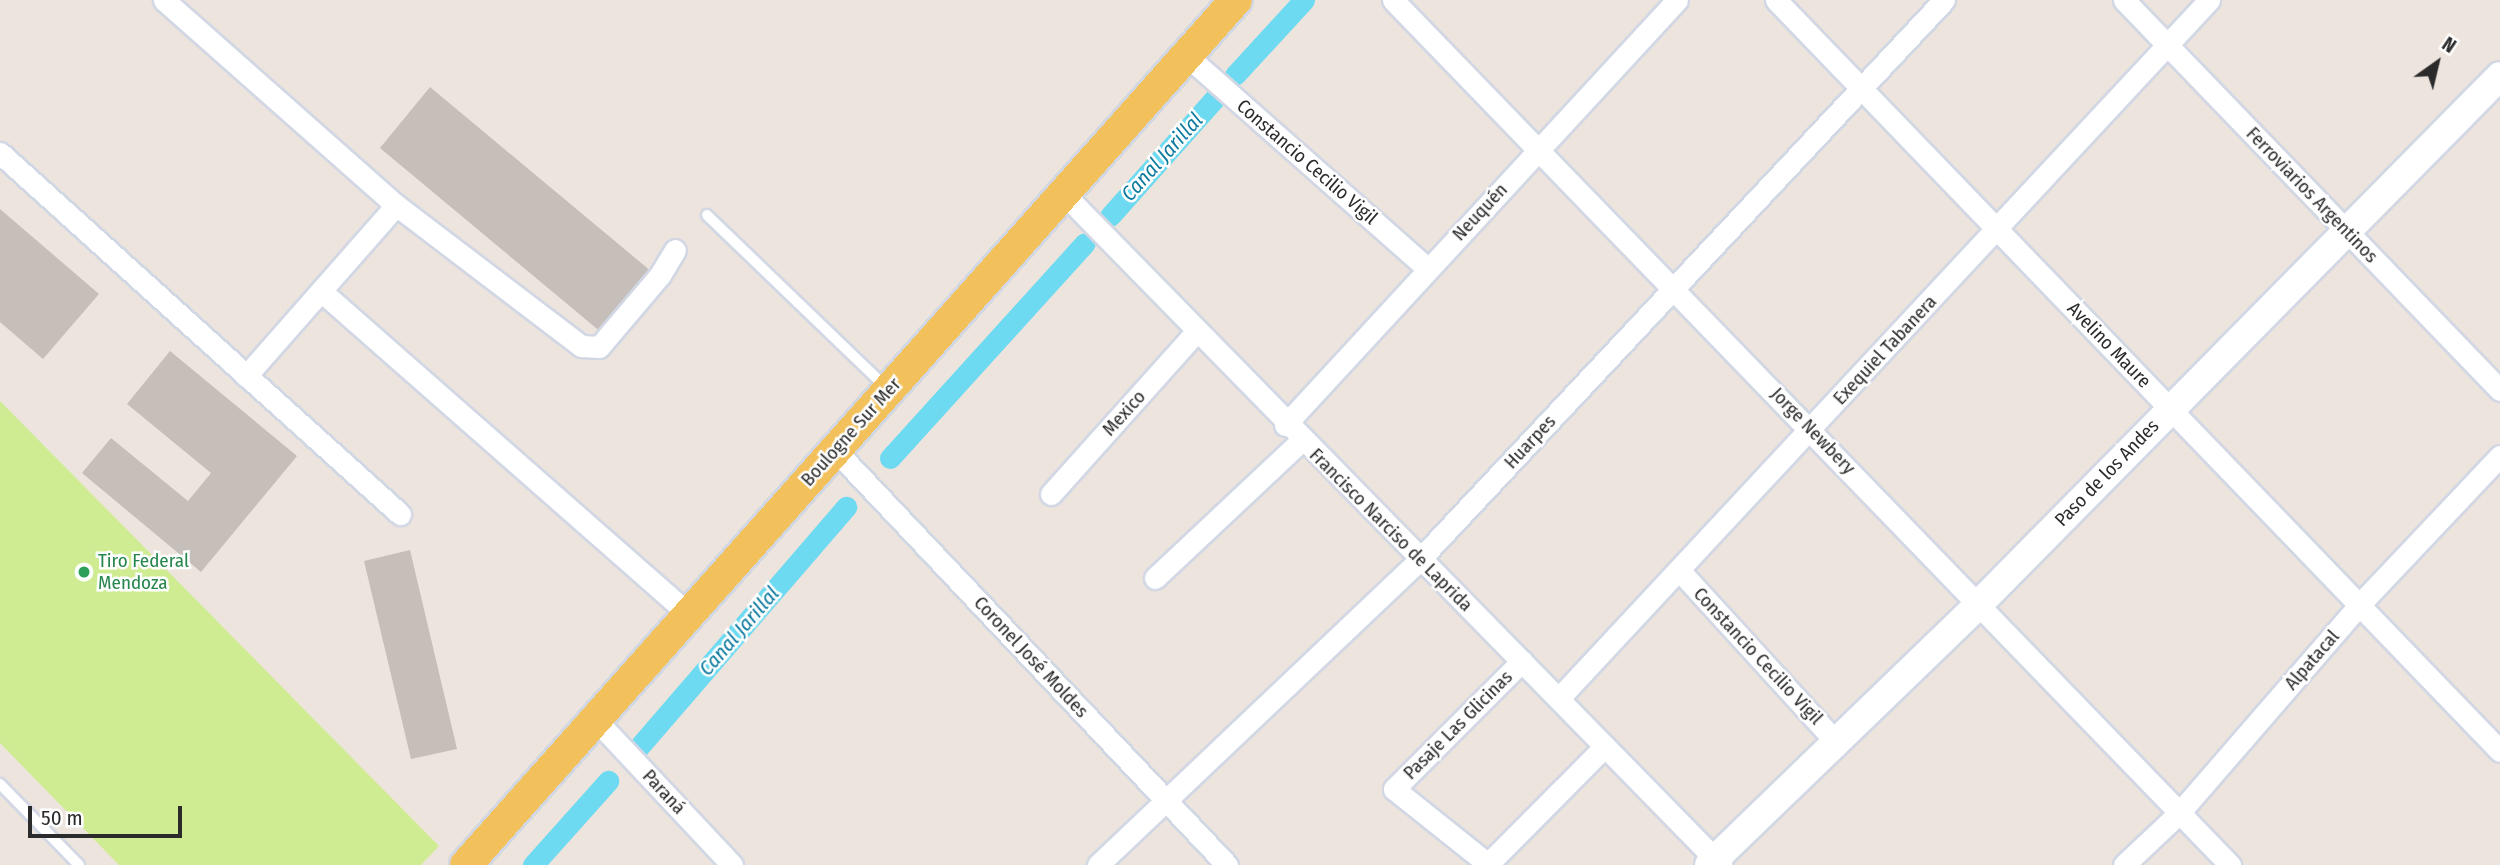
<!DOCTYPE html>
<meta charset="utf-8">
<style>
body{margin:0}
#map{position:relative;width:2500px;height:865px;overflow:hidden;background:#ede4dd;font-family:"Fira Sans Condensed",sans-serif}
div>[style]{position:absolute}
.pitch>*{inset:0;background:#cfec93}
.canal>*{height:21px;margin:-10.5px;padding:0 10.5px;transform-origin:10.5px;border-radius:10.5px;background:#6edaf1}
.building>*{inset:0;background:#c5beb9}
.roads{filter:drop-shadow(2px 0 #d2d7e4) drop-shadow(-2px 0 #d2d7e4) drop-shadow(0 2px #d2d7e4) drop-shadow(0 -2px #d2d7e4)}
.lane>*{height:10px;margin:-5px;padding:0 5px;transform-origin:5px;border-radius:5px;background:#fff}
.street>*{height:21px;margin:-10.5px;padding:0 10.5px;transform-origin:10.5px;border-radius:10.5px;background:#fff}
.secondary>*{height:28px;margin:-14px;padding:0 14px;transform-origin:14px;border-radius:14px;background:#fff}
.primary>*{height:32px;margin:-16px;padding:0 16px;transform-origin:16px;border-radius:16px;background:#f3c15b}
.dots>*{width:19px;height:19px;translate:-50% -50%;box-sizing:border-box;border:4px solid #fff;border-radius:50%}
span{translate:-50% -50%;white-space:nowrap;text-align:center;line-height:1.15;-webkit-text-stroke:5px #fff;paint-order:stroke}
.street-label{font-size:19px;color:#2b2b2b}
.leisure-label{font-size:19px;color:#27864d}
.left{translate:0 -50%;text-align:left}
.water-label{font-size:21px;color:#0b7a9f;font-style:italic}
.north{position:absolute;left:2402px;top:28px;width:70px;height:70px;-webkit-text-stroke:5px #fff;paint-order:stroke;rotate:34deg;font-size:19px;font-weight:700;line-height:28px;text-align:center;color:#2b2b2b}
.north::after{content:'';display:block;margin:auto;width:24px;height:32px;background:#2b2b2b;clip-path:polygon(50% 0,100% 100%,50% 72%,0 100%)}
.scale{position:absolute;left:28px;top:806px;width:154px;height:32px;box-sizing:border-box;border:4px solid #2b2b2b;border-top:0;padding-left:9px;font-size:21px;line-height:24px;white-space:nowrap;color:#2b2b2b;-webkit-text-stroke:5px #fff;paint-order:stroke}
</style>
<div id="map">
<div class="pitch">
<i style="clip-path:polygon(0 401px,439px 846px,421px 865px,119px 865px,0 743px)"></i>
</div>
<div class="canal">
<i style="left:1235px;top:75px;width:102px;rotate:-47.4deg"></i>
<i style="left:1110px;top:216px;width:158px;rotate:-48.3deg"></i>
<i style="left:890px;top:458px;width:290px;rotate:-47.8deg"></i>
<i style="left:632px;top:755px;width:328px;rotate:-49.2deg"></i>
<i style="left:533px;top:865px;width:113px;rotate:-48.2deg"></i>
</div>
<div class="building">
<i style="clip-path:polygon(430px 87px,652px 272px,602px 333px,380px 148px)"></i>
<i style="clip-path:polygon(0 209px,99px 294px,43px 359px,0 322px)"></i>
<i style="clip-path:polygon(170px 351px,297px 456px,201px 572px,82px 473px,111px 438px,188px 501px,211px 473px,127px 404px)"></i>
<i style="clip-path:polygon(410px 550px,457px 749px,411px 759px,364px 561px)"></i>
</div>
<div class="roads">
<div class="lane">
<i style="left:707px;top:215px;width:250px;rotate:43.9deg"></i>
<i style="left:0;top:784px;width:113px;rotate:45.7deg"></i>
</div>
<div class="street">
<i style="left:164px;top:0;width:310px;rotate:41.5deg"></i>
<i style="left:396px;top:205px;width:233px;rotate:37.3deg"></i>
<i style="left:581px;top:346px;width:18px;rotate:3deg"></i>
<i style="left:599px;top:347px;width:94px;rotate:-49.7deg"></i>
<i style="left:660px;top:275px;width:29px;rotate:-59deg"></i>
<i style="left:1393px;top:0;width:1204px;rotate:45.94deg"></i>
<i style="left:1776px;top:0;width:1043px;rotate:46.05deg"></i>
<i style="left:2124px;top:0;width:542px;rotate:46.05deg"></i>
<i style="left:1186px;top:55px;width:323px;rotate:41.5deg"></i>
<i style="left:0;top:153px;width:539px;rotate:42.07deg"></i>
<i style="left:1063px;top:193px;width:941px;rotate:45.6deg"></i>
<i style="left:321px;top:291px;width:491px;rotate:41.3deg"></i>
<i style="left:246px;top:376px;width:227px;rotate:-48.7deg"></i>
<i style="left:1285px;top:425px;width:578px;rotate:-47.31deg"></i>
<i style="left:835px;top:450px;width:571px;rotate:46.63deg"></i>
<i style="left:1051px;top:494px;width:217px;rotate:-48.2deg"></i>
<i style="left:1679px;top:570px;width:233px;rotate:47.6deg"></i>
<i style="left:1155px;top:578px;width:200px;rotate:-43.2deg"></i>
<i style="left:1522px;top:661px;width:181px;rotate:135deg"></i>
<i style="left:1394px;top:789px;width:120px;rotate:38.6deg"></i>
<i style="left:1488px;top:864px;width:166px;rotate:-45.2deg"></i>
<i style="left:1559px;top:698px;width:954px;rotate:-47.04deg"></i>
<i style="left:595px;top:719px;width:200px;rotate:46.8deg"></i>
<i style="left:1098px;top:865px;width:444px;rotate:-43.5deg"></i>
<i style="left:1420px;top:559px;width:766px;rotate:-46.85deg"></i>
<i style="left:2124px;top:865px;width:77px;rotate:-43.4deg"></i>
<i style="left:2180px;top:812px;width:275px;rotate:-49.1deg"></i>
<i style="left:2360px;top:604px;width:204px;rotate:-46.6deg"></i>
</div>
<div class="secondary">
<i style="left:1709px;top:865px;width:377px;rotate:-44deg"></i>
<i style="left:1980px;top:603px;width:740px;rotate:-45.38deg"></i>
</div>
<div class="primary">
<i style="left:466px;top:865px;width:1158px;rotate:-48.33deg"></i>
</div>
</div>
<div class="dots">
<i style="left:84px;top:572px;background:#2e9e5b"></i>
</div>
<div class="street-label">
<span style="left:1307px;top:162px;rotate:41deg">Constancio Cecilio Vigil</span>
<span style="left:2312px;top:195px;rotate:46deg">Ferroviarios Argentinos</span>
<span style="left:1480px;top:212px;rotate:-47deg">Neuquén</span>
<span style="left:2109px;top:345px;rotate:46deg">Avelino Maure</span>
<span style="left:1885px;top:350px;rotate:-47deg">Exequiel Tabanera</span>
<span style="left:1124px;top:413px;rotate:-48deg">Mexico</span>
<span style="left:1813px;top:431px;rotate:46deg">Jorge Newbery</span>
<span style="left:851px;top:432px;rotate:-48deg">Boulogne Sur Mer</span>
<span style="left:1530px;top:442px;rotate:-47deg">Huarpes</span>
<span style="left:2107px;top:473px;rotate:-46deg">Paso de los Andes</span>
<span style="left:1391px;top:530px;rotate:45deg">Francisco Narciso de Laprida</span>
<span style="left:1758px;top:656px;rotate:47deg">Constancio Cecilio Vigil</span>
<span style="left:1031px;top:657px;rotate:47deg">Coronel José Moldes</span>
<span style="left:2312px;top:660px;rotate:-49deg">Alpatacal</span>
<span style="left:1458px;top:725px;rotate:-45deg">Pasaje Las Glicinas</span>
<span style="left:664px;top:792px;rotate:47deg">Paraná</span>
</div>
<div class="leisure-label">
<span class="left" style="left:98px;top:572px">Tiro Federal<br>Mendoza</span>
</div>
<div class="water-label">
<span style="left:1162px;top:157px;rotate:-48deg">Canal Jarillal</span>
<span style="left:739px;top:631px;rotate:-49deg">Canal Jarillal</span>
</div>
<div class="north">N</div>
<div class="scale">50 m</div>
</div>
